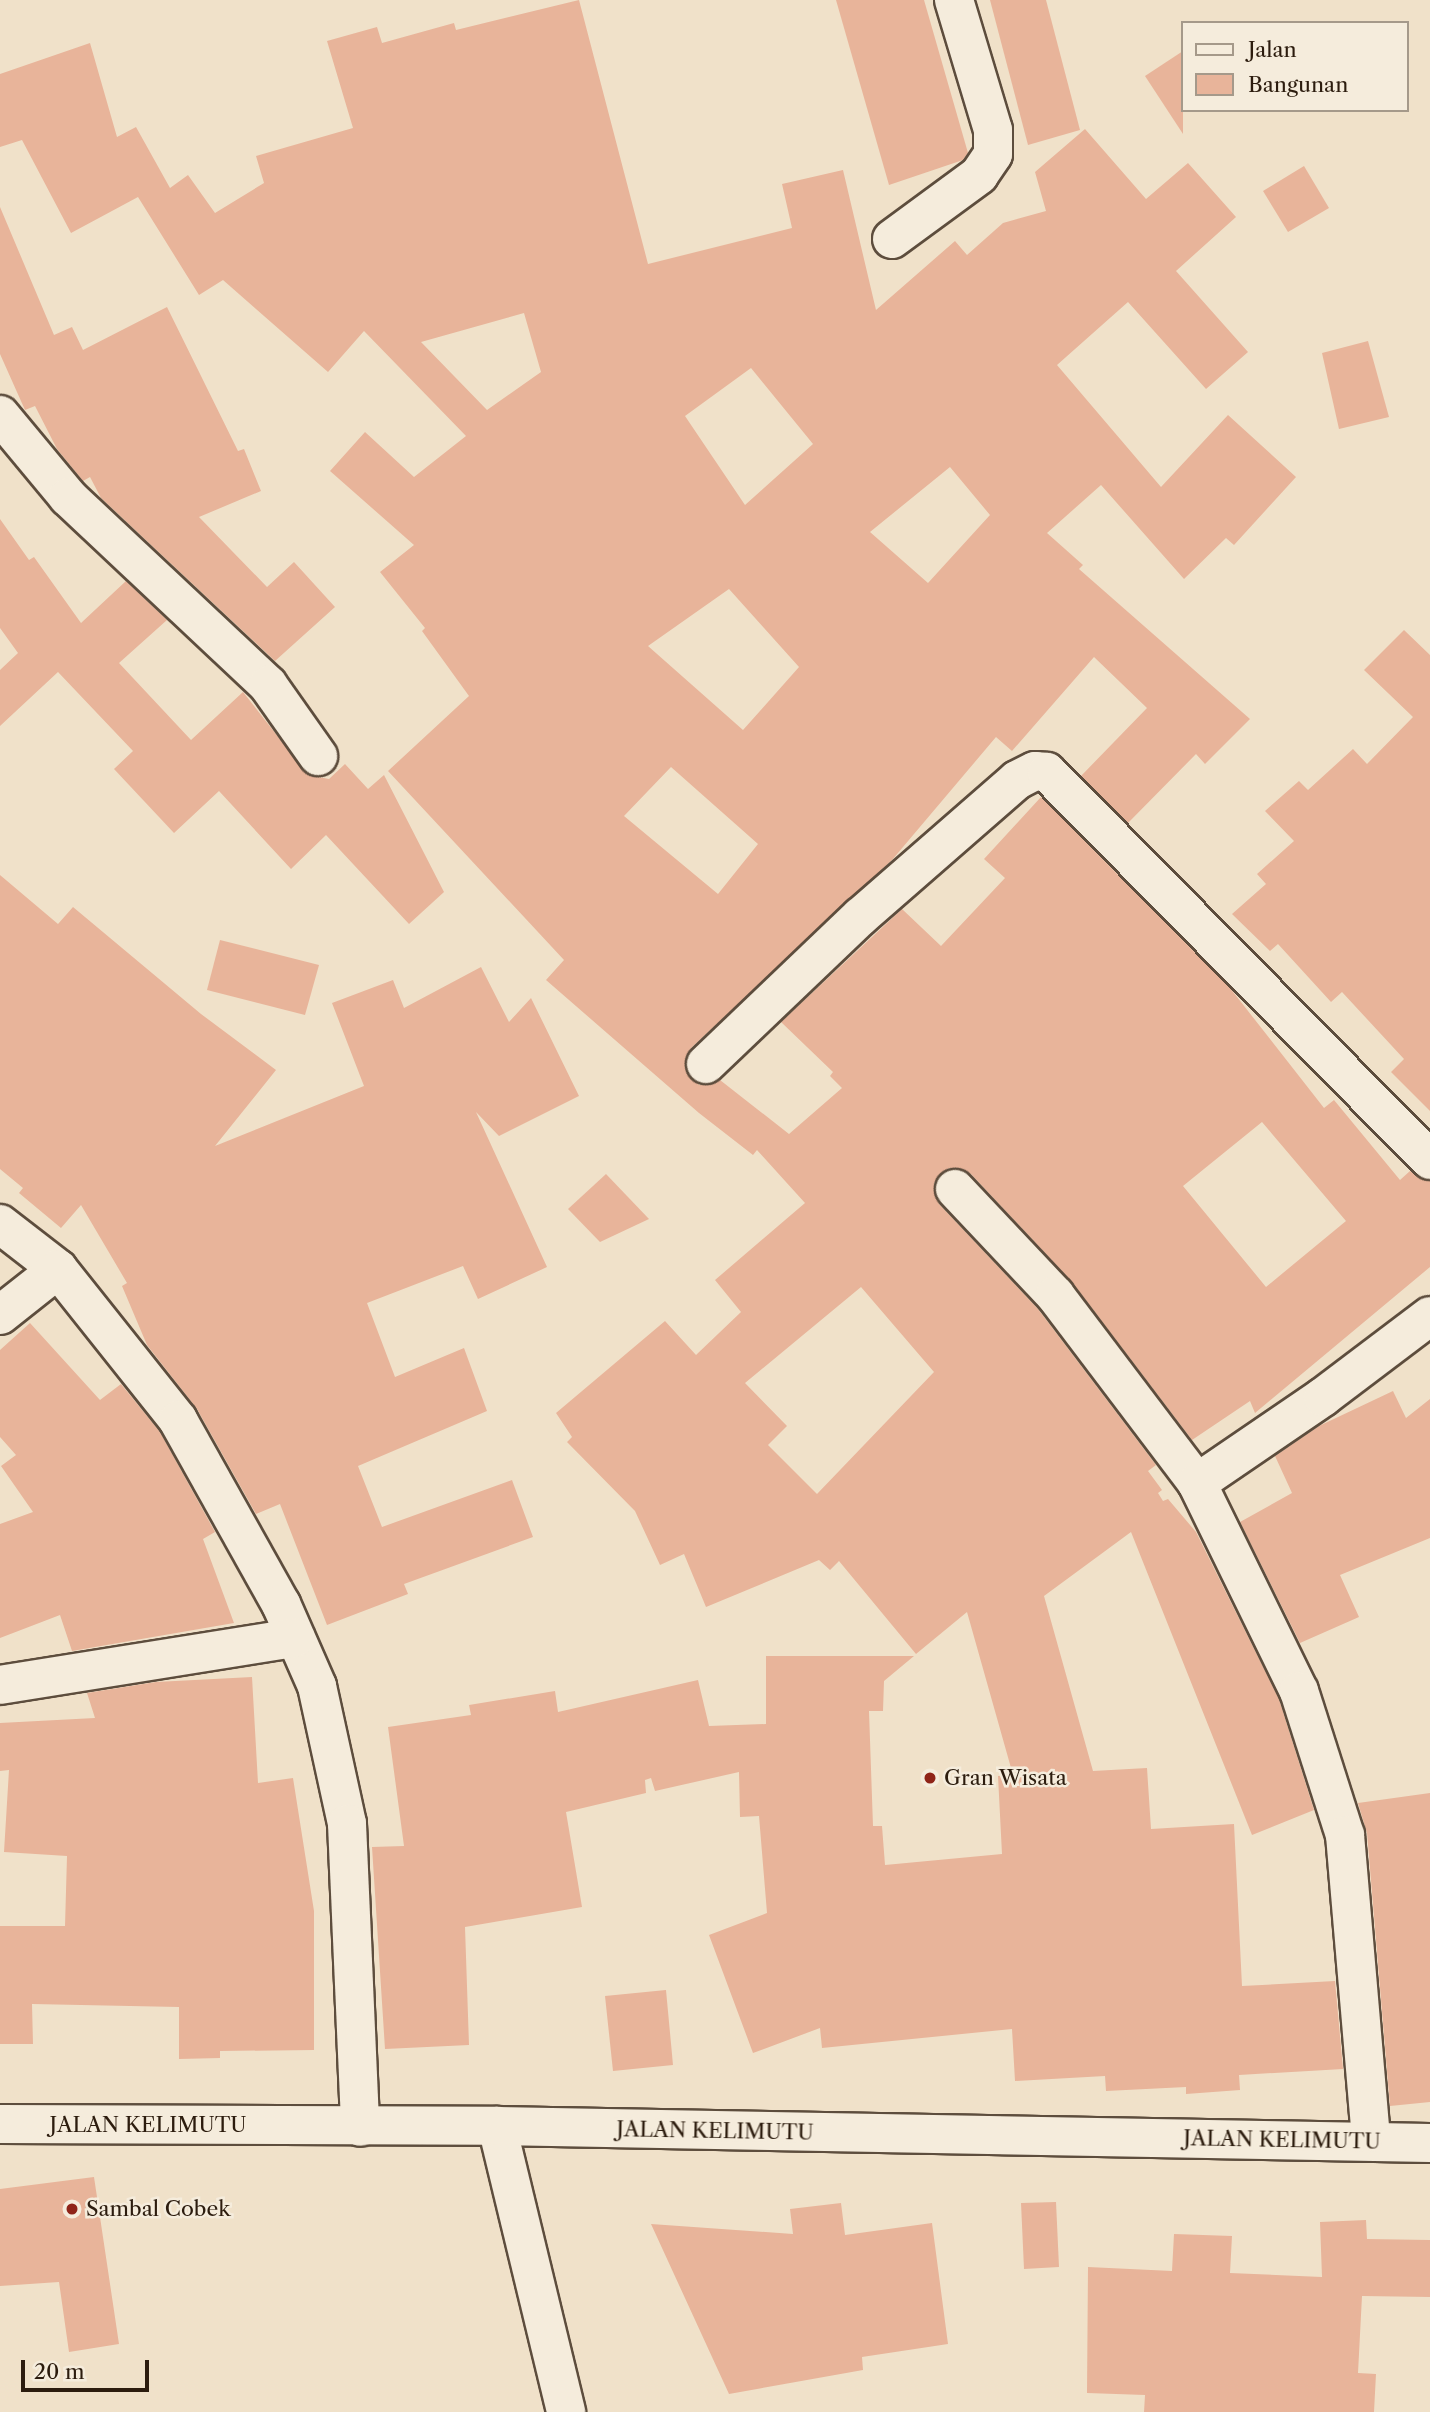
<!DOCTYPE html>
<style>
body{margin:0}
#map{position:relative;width:1430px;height:2412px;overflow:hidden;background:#f0e1c9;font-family:"Libre Caslon Text",serif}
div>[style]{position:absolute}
.building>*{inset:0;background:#e8b49a}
.roads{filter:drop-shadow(2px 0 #5d4d3d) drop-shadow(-2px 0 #5d4d3d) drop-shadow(0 2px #5d4d3d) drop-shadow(0 -2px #5d4d3d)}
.street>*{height:38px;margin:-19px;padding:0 19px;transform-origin:19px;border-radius:19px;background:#f5ecdc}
.secondary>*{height:38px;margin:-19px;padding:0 19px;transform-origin:19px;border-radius:19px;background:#f5ecdc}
.dots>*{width:19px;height:19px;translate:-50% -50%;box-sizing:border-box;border:4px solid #f5ecdc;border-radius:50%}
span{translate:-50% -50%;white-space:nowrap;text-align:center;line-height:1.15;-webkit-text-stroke:5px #f5ecdc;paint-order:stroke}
.poi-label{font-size:21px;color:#2c1c0e}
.left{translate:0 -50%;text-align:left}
.street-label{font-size:21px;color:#2c1c0e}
.legend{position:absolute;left:1181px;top:21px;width:228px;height:91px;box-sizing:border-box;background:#f5ecdc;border:2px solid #a5998a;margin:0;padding:9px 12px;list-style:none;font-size:21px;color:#2c1c0e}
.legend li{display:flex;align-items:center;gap:14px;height:35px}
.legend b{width:35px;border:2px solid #a5998a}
.scale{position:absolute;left:21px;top:2360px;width:128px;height:32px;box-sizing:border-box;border:4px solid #2c1c0e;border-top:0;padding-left:9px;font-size:21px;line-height:24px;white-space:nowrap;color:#2c1c0e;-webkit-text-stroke:5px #f5ecdc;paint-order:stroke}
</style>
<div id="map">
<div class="building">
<i style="clip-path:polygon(evenodd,579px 0,648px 264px,792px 228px,782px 184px,843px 170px,876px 310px,955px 241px,967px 255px,1003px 223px,1046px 211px,1035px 172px,1085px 129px,1146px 199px,1188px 163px,1236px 217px,1176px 271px,1248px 352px,1206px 389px,1128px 302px,1057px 365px,1161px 487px,1228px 415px,1296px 477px,1234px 545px,1226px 538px,1184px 579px,1101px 485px,1047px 533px,1083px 565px,1079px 569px,1250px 719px,1205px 764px,1196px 754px,1128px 823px,1081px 776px,1147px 708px,1094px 657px,1012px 751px,996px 737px,892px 860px,691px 1048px,685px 1068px,699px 1085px,720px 1080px,789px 1134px,842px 1088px,830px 1076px,833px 1072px,781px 1022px,902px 909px,941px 946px,1005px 878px,984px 859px,1041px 797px,1230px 988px,1324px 1108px,1334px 1100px,1400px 1180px,1410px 1171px,1430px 1181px,1430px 1267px,1255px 1413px,1250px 1401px,1192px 1440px,1072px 1282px,971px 1174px,949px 1168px,934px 1183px,939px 1204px,1038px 1309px,1156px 1465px,1148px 1471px,1162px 1490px,1158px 1493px,1163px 1501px,1168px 1499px,1196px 1532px,1279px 1699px,1314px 1810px,1252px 1835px,1131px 1532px,1044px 1596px,1093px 1771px,1147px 1768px,1151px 1829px,1234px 1824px,1242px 1986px,1335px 1981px,1343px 2069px,1239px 2075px,1240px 2090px,1186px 2094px,1186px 2087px,1106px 2091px,1105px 2076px,1015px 2081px,1012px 2029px,822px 2048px,820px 2028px,753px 2053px,709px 1935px,767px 1913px,759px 1816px,740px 1817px,739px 1772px,655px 1791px,651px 1778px,645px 1780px,646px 1793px,566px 1812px,582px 1907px,465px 1927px,469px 2045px,385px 2049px,372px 1847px,404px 1846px,388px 1727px,471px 1715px,469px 1705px,555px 1691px,558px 1712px,698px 1680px,709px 1726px,766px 1724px,766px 1656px,914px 1656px,884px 1681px,883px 1711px,869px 1711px,873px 1826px,882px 1826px,885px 1865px,1002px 1854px,998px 1776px,1013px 1775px,967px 1612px,916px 1654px,839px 1561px,830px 1570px,819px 1560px,706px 1607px,684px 1554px,660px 1565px,635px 1511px,567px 1442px,572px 1437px,556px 1413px,665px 1321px,696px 1355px,741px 1312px,715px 1280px,805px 1203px,757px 1150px,753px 1155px,699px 1113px,546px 980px,564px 960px,388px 771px,469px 696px,422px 631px,425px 628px,380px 572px,414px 545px,330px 471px,365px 432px,414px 477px,466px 436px,364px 331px,328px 372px,223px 280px,199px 295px,138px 197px,71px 233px,22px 140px,0 147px,0 74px,90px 43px,117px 137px,136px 127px,170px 188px,188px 175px,215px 213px,264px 183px,256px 156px,353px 128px,327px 41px,377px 27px,382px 43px,454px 23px,456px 30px,579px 0,524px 313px,541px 372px,487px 410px,421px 342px,524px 313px,579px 0,751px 368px,813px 444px,745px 505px,685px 416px,751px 368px,579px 0,950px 467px,990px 515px,928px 583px,870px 532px,950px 467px,579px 0,729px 589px,799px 667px,743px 730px,648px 646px,729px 589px,579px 0,671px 767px,758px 844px,718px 894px,624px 816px,671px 767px,579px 0,1262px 1122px,1346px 1221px,1266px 1287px,1183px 1186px,1262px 1122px,579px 0,861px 1287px,934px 1372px,817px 1494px,768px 1445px,787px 1426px,745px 1383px,861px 1287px)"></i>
<i style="clip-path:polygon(836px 0,924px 0,968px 153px,963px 160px,889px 185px)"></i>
<i style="clip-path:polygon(990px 0,1046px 0,1080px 130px,1028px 145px)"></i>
<i style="clip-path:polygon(1183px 51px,1183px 134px,1145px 76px)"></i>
<i style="clip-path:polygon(1304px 166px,1329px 208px,1288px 232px,1263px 191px)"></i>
<i style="clip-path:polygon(0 207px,54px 335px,72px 327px,83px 350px,167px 307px,238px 451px,244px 449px,261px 491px,199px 517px,267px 587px,294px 562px,335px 607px,275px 661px,101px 498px,90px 477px,83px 481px,57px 449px,35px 406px,25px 410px,0 354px)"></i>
<i style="clip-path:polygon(1368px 341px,1389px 417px,1339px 429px,1322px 353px)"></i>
<i style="clip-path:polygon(0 519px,29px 560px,34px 557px,81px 623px,126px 581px,167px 620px,119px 663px,191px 740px,243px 692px,308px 775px,329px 779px,345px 764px,368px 789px,384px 775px,444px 892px,409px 924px,326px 835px,291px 869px,219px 791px,174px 833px,114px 769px,133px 751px,58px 672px,0 726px,0 670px,18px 653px,0 628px)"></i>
<i style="clip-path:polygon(1404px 630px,1430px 655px,1430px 1111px,1391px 1072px,1404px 1059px,1342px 992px,1331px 1002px,1278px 944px,1270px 951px,1232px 914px,1266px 884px,1257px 874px,1294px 841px,1265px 811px,1299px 781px,1308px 790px,1353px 749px,1367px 764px,1413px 717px,1364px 670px)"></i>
<i style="clip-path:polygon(0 875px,58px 924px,73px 907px,201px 1014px,276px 1070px,215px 1146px,364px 1086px,332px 1003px,393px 980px,404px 1008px,481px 967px,509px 1022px,531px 998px,579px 1096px,499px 1136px,476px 1112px,547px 1267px,478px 1299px,463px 1266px,367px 1303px,395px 1377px,464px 1348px,487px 1411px,358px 1466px,382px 1527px,512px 1480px,533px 1537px,404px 1584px,408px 1594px,327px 1625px,280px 1504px,256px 1514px,197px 1409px,147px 1345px,122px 1286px,127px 1283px,81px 1205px,61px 1228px,19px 1193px,23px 1188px,0 1169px)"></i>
<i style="clip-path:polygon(220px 940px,319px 965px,305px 1015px,207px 990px)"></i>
<i style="clip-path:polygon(606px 1174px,649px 1219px,600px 1242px,568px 1209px)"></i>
<i style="clip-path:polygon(30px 1323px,100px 1400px,121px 1384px,160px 1432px,215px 1532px,203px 1539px,234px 1623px,72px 1651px,60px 1615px,0 1638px,0 1524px,33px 1512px,1px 1466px,16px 1455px,0 1437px,0 1350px)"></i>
<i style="clip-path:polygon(1393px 1391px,1406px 1418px,1430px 1399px,1430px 1538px,1340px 1575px,1359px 1617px,1300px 1643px,1240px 1522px,1292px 1493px,1275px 1456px,1319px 1426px)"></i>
<i style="clip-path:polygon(252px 1677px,258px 1783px,293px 1778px,314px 1911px,314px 2050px,220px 2051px,220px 2058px,179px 2059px,179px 2007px,32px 2004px,33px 2044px,0 2044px,0 1926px,65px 1926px,67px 1856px,4px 1852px,9px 1770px,0 1771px,0 1723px,95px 1718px,87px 1693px,156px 1682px)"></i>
<i style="clip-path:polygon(1430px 1793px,1430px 2102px,1390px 2106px,1367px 1833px,1358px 1803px)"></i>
<i style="clip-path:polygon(666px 1990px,673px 2065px,613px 2071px,605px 1996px)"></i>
<i style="clip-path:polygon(94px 2177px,119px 2344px,69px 2352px,59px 2282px,0 2286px,0 2189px)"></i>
<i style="clip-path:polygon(1056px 2202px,1059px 2267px,1024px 2269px,1021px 2203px)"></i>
<i style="clip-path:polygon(841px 2203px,845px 2235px,932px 2223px,948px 2344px,862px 2357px,863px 2370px,729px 2394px,651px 2224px,793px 2234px,790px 2209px)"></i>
<i style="clip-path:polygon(1366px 2220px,1367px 2239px,1430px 2240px,1430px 2297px,1362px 2296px,1358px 2373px,1376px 2374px,1374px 2412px,1144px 2412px,1145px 2395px,1087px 2393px,1088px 2267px,1172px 2271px,1174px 2234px,1232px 2236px,1230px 2273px,1322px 2277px,1320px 2222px)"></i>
</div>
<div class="roads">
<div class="street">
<i style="left:892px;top:239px;width:108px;rotate:-36.3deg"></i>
<i style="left:979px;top:175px;width:25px;rotate:-56deg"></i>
<i style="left:993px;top:154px;width:24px;rotate:-90deg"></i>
<i style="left:993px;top:130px;width:136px;rotate:-106.7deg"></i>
<i style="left:0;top:415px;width:107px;rotate:50.3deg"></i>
<i style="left:68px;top:497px;width:274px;rotate:43.2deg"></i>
<i style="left:268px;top:685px;width:87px;rotate:54.8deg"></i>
<i style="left:706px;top:1064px;width:213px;rotate:-43.7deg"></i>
<i style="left:860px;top:917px;width:208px;rotate:-41.1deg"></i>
<i style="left:1017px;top:780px;width:20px;rotate:-27deg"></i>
<i style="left:1035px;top:771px;width:12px;rotate:5deg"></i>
<i style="left:1047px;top:772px;width:545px;rotate:45.37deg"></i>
<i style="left:955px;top:1189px;width:146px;rotate:46.7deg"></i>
<i style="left:1055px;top:1295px;width:236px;rotate:52.9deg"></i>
<i style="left:1197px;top:1483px;width:232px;rotate:63.9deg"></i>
<i style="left:1299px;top:1691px;width:151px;rotate:72.3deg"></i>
<i style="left:1345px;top:1835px;width:307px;rotate:85.1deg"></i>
<i style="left:0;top:1224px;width:73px;rotate:37.8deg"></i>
<i style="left:58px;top:1269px;width:193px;rotate:51.5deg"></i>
<i style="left:178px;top:1420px;width:211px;rotate:60.8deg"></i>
<i style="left:281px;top:1604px;width:90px;rotate:66.3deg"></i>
<i style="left:317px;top:1686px;width:141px;rotate:77.7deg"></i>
<i style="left:347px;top:1824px;width:303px;rotate:87.5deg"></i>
<i style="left:0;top:1315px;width:74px;rotate:-38.4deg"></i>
<i style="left:1197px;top:1483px;width:153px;rotate:-34.3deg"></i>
<i style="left:1323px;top:1397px;width:134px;rotate:-37.1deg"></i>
<i style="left:0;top:1685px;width:299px;rotate:-9.1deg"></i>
<i style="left:497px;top:2126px;width:294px;rotate:76.4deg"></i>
</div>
<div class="secondary">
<i style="left:0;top:2124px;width:497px;rotate:0.2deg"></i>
<i style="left:497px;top:2126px;width:933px;rotate:1.04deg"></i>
</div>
</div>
<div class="dots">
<i style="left:930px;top:1778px;background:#8f2418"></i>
<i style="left:72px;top:2209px;background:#8f2418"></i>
</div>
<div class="poi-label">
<span class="left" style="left:944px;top:1778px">Gran Wisata</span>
<span class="left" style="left:86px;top:2209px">Sambal Cobek</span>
</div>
<div class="street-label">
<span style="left:148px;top:2125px">JALAN KELIMUTU</span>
<span style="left:715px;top:2131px;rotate:1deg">JALAN KELIMUTU</span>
<span style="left:1282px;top:2140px;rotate:1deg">JALAN KELIMUTU</span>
</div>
<ul class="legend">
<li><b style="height:9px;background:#f5ecdc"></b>Jalan</li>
<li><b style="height:19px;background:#e8b49a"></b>Bangunan</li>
</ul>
<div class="scale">20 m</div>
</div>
